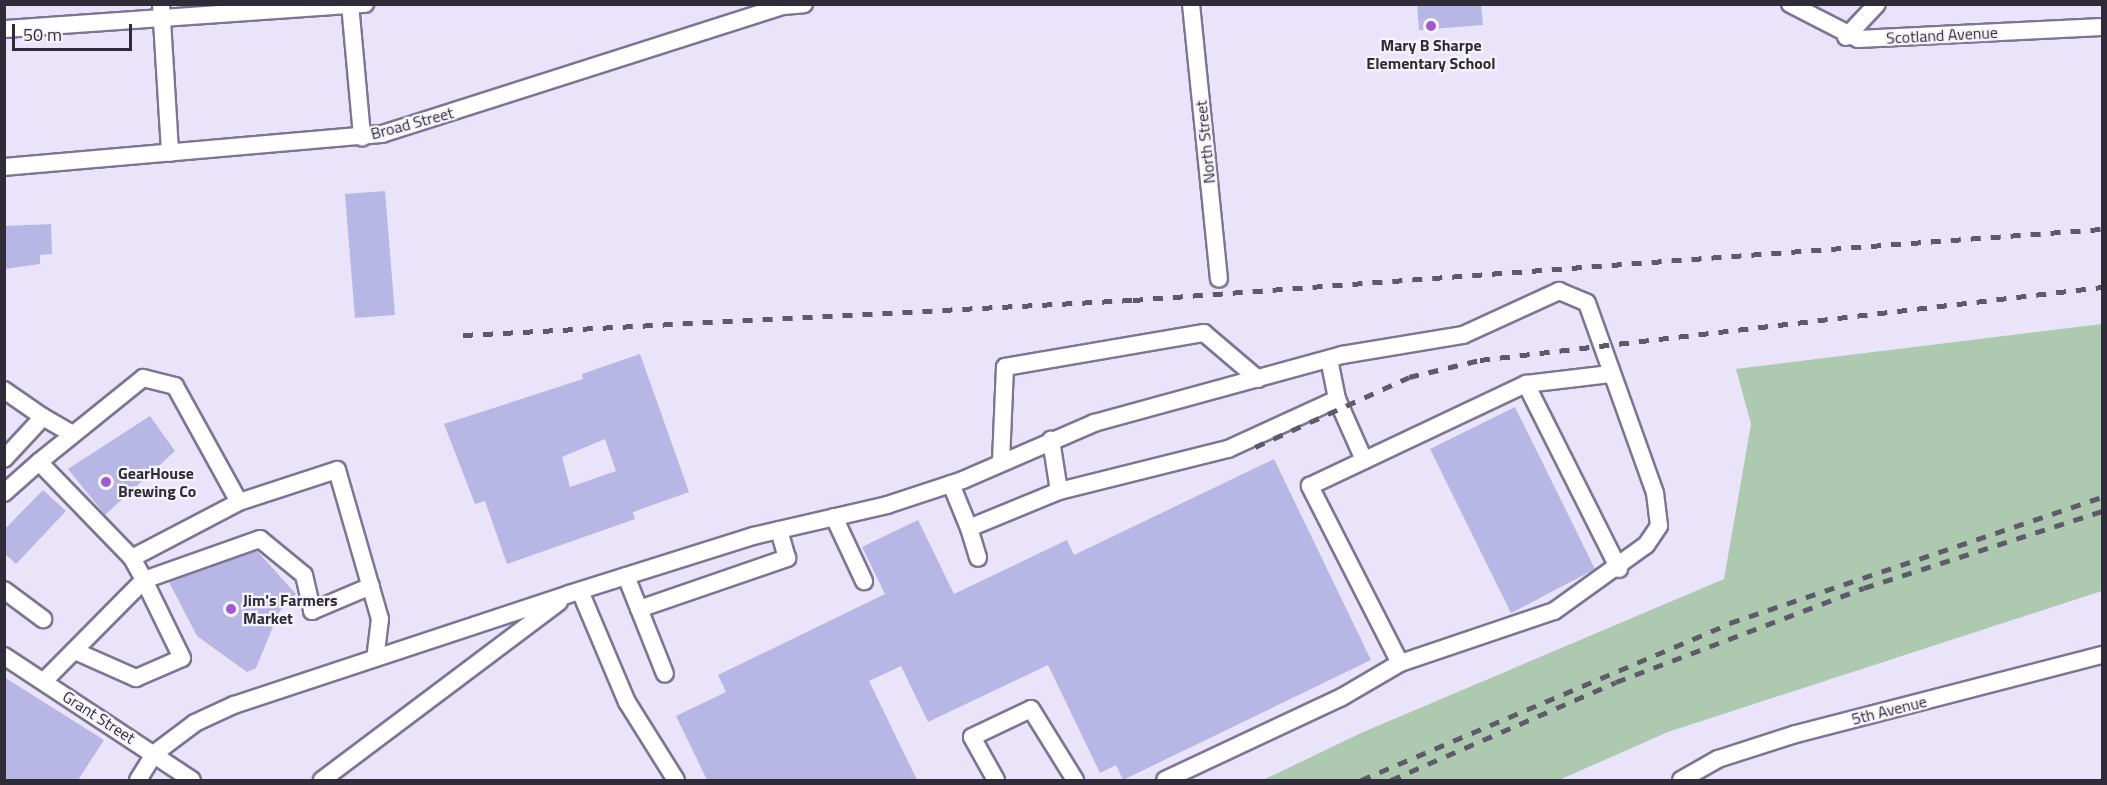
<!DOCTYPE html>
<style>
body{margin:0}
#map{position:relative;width:2107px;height:785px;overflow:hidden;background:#eae4fa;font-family:"Titillium Web",sans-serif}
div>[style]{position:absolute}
.green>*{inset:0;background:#adc9b0}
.building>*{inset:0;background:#b7b6e5}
.roads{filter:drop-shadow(2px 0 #7e7494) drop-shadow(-2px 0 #7e7494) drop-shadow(0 2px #7e7494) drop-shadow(0 -2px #7e7494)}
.minor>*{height:16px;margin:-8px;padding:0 8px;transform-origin:8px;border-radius:8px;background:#fff}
.rail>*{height:4.5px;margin-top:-2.25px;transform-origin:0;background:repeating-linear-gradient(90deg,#5e5a69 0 10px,transparent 0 20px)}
.dots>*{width:16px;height:16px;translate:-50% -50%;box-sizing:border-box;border:3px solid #f6f4fb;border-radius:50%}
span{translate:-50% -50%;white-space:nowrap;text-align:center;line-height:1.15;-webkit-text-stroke:4.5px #f6f4fb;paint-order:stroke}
.street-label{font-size:16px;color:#2f2b38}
.poi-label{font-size:16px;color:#2f2b38;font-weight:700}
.left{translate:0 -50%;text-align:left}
.frame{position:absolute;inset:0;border:6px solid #2f2b38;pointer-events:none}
.scale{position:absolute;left:12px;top:24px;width:120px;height:27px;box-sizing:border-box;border:3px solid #2f2b38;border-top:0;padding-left:8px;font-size:18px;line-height:21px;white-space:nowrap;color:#2f2b38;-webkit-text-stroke:4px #f6f4fb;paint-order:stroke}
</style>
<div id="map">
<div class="green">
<i style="clip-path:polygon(2102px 324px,2102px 591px,1668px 732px,1559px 780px,1263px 780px,1361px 733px,1724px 579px,1751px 424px,1736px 369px)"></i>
</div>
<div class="building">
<i style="clip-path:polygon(1417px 4px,1481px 4px,1483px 25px,1419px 30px)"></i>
<i style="clip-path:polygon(385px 191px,395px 315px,355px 318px,345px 194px)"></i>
<i style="clip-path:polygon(51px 224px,52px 254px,40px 255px,40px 264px,4px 269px,4px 226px)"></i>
<i style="clip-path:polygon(evenodd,640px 354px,689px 492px,633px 512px,635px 519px,507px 564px,485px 501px,475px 504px,444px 424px,583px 379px,582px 374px,640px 354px,605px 439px,616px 471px,570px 487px,562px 457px,605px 439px)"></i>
<i style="clip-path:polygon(1515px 407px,1595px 569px,1511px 613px,1430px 449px)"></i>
<i style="clip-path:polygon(150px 416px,175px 451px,105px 515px,68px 469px)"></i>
<i style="clip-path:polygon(1274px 459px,1371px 660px,1123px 780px,1116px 765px,1100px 773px,1048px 665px,928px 722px,901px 666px,869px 681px,917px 780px,707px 780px,676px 716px,726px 692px,718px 675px,885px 594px,862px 547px,918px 520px,954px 594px,1067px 540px,1074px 555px)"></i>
<i style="clip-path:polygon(43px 490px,66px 511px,16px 564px,4px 553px,4px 530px)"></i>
<i style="clip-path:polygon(257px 551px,296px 594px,279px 612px,256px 668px,247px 672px,197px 636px,169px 582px)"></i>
<i style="clip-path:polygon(4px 677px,104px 740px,78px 780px,4px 780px)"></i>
</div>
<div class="roads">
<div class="minor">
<i style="left:161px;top:4px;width:149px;rotate:86.5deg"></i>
<i style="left:350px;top:4px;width:134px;rotate:84.8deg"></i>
<i style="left:1191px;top:4px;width:276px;rotate:84.2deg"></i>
<i style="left:1790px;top:4px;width:76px;rotate:27.2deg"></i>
<i style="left:1858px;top:39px;width:244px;rotate:-2.8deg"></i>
<i style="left:4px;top:29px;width:362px;rotate:-4deg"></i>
<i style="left:1846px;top:37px;width:45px;rotate:-46.8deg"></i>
<i style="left:4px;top:167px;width:379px;rotate:-5deg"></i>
<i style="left:382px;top:134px;width:421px;rotate:-17.7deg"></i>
<i style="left:783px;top:6px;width:21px;rotate:-5deg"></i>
<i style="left:1526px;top:384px;width:207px;rotate:63.3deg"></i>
<i style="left:4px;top:390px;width:47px;rotate:34.7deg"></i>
<i style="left:43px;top:417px;width:57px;rotate:132.9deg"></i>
<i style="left:1337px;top:399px;width:67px;rotate:66.1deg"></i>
<i style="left:43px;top:417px;width:34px;rotate:30deg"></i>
<i style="left:39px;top:462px;width:134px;rotate:-38.9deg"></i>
<i style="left:143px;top:378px;width:33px;rotate:14deg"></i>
<i style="left:175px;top:386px;width:132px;rotate:61.1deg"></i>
<i style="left:239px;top:502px;width:121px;rotate:152.4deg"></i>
<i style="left:132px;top:558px;width:25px;rotate:61deg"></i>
<i style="left:144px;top:580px;width:142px;rotate:134.7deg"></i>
<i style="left:1001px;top:462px;width:95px;rotate:-87.6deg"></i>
<i style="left:1005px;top:367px;width:202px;rotate:-9.7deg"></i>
<i style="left:1204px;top:333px;width:71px;rotate:40.4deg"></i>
<i style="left:951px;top:484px;width:48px;rotate:67.8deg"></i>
<i style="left:969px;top:528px;width:97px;rotate:-22.3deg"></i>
<i style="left:1059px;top:491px;width:52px;rotate:-98.9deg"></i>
<i style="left:1059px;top:491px;width:174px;rotate:-14deg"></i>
<i style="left:1228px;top:449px;width:120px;rotate:-24.6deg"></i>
<i style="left:1337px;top:399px;width:41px;rotate:-101.3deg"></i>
<i style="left:4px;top:493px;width:47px;rotate:-41.5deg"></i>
<i style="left:39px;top:462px;width:134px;rotate:45.9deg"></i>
<i style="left:239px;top:502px;width:103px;rotate:-18.1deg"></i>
<i style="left:337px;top:470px;width:155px;rotate:73.9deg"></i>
<i style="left:380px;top:619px;width:39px;rotate:97deg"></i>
<i style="left:834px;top:517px;width:71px;rotate:64.9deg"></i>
<i style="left:969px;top:528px;width:31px;rotate:73deg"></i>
<i style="left:626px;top:576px;width:105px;rotate:68.3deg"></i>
<i style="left:4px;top:590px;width:49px;rotate:36.6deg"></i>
<i style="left:580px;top:591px;width:121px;rotate:67.1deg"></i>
<i style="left:627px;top:702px;width:92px;rotate:57.9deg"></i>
<i style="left:639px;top:609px;width:157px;rotate:-19deg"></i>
<i style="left:787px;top:558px;width:29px;rotate:-106deg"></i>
<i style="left:75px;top:651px;width:67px;rotate:23.9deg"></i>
<i style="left:136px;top:678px;width:50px;rotate:-23.5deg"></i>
<i style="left:182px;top:658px;width:87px;rotate:-116deg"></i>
<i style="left:144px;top:580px;width:123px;rotate:-19.5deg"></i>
<i style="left:260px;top:539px;width:57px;rotate:39.3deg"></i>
<i style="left:304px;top:575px;width:37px;rotate:77deg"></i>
<i style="left:312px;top:611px;width:64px;rotate:-23deg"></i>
<i style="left:4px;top:656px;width:225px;rotate:33.4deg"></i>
<i style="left:1400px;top:663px;width:199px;rotate:-117deg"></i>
<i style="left:1310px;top:486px;width:239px;rotate:-25.3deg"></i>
<i style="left:1526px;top:384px;width:85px;rotate:-6.8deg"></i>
<i style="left:138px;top:780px;width:32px;rotate:-58deg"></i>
<i style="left:155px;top:753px;width:50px;rotate:-36.9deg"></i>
<i style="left:195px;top:723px;width:43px;rotate:-24.8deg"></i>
<i style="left:234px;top:705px;width:353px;rotate:-18.3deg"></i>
<i style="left:569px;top:594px;width:193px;rotate:-17.5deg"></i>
<i style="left:753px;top:536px;width:138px;rotate:-13deg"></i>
<i style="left:887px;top:505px;width:80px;rotate:-18.2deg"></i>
<i style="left:963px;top:480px;width:143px;rotate:-23.5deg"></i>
<i style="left:1094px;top:423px;width:257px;rotate:-15.3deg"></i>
<i style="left:1342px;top:355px;width:123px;rotate:-9.4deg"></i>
<i style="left:1463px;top:335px;width:106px;rotate:-24.6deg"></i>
<i style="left:1559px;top:291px;width:30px;rotate:23deg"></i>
<i style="left:1587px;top:303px;width:202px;rotate:70.3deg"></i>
<i style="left:1655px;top:493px;width:33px;rotate:83deg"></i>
<i style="left:1659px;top:526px;width:23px;rotate:124deg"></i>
<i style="left:1646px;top:545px;width:113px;rotate:144.3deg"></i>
<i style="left:1554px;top:611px;width:163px;rotate:161.3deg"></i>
<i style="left:1400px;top:663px;width:69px;rotate:149.7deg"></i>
<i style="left:1340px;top:698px;width:193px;rotate:154.9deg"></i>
<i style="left:322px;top:780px;width:296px;rotate:-36.9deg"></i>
<i style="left:996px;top:780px;width:49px;rotate:-119.2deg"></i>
<i style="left:972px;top:737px;width:65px;rotate:-25.4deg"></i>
<i style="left:1031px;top:709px;width:84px;rotate:58.2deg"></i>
<i style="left:1681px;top:780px;width:43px;rotate:-29.6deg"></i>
<i style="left:1718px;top:759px;width:82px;rotate:-17.8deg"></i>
<i style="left:1796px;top:734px;width:316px;rotate:-14.5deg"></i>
</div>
</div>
<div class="rail">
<i style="left:463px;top:335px;width:671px;rotate:-2.99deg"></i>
<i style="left:1133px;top:300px;width:972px;rotate:-4.19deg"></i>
<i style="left:1255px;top:447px;width:169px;rotate:-24.4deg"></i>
<i style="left:1409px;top:377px;width:73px;rotate:-13.5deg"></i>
<i style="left:1480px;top:360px;width:626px;rotate:-6.69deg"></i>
<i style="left:1361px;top:780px;width:401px;rotate:-23deg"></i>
<i style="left:1730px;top:623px;width:393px;rotate:-18.7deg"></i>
<i style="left:1391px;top:780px;width:245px;rotate:-23.5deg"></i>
<i style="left:1616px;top:682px;width:265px;rotate:-20.8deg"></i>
<i style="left:1864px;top:588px;width:250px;rotate:-17.9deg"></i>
</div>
<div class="dots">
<i style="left:1431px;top:26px;background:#a05ace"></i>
<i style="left:106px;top:482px;background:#a05ace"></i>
<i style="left:231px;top:609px;background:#a05ace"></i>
</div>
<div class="street-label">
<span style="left:1942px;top:35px;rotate:-3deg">Scotland Avenue</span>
<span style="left:412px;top:123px;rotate:-15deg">Broad Street</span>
<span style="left:1205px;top:142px;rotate:-96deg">North Street</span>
<span style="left:1889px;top:710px;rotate:-14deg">5th Avenue</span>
<span style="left:99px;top:717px;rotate:33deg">Grant Street</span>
</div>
<div class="poi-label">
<span style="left:1431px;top:54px">Mary B Sharpe<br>Elementary School</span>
<span class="left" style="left:118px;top:482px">GearHouse<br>Brewing Co</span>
<span class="left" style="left:243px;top:609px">Jim's Farmers<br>Market</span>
</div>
<div class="frame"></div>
<div class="scale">50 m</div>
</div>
